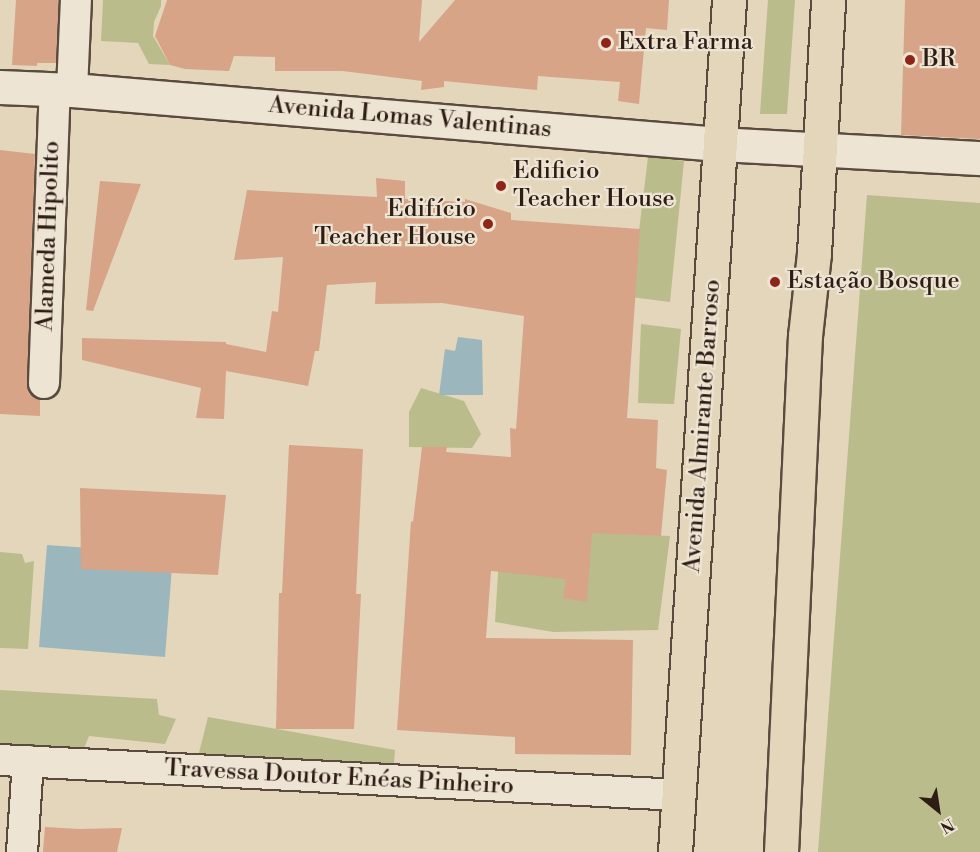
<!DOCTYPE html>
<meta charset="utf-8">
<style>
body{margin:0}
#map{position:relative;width:980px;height:852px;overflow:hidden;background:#e3d6bb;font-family:"Libre Bodoni",serif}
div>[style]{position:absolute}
.green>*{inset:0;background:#babc8c}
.water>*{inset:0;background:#9bb6bc}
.building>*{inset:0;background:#d7a488}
.roads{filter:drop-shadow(2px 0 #5a4b3e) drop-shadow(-2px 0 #5a4b3e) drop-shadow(0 2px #5a4b3e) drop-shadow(0 -2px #5a4b3e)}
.street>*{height:30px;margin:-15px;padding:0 15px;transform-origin:15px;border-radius:15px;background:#ede4d3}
.secondary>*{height:33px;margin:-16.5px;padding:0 16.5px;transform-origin:16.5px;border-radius:16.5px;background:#ede4d3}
.highway>*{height:33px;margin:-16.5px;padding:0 16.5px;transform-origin:16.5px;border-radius:16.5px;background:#e3d6bb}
.dots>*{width:16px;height:16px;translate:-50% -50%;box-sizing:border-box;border:3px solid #ede4d3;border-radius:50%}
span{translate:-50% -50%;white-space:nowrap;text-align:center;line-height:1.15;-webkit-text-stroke:4.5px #ede4d3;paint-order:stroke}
.poi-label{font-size:24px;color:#2d1d15}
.left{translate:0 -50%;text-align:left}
.right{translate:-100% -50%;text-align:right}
.street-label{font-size:24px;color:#2d1d15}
.north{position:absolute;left:908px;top:780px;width:60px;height:60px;-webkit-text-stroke:4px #ede4d3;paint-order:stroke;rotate:150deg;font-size:16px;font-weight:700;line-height:24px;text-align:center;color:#2d1d15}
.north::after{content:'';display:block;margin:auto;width:21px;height:27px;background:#2d1d15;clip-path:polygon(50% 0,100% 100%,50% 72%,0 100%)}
</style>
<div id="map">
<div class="green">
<i style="clip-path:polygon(103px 0,161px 0,161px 6px,154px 22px,153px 36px,170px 65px,149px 64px,138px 43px,101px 41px)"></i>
<i style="clip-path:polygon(768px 0,795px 0,787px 114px,760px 114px)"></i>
<i style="clip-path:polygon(648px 157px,684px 161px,670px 302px,631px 297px)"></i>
<i style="clip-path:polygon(867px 195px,980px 203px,980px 852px,818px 852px)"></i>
<i style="clip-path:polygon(641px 324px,681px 329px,674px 404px,638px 403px)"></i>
<i style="clip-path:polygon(421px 388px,464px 401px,481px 434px,472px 448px,409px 447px,409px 412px)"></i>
<i style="clip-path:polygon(502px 510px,624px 534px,670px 536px,658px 630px,553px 632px,495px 622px)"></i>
<i style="clip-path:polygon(0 552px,22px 554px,25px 563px,34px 561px,28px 649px,0 648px)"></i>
<i style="clip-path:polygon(0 690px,157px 699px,159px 715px,176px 719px,165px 744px,89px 736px,81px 756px,0 754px)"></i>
<i style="clip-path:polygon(208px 717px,395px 750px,393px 775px,196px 765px)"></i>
</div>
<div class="water">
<i style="clip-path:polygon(458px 337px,482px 340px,483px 395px,439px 395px,445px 349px,455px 351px)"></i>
<i style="clip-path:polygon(47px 545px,173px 554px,165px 657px,39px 647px)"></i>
</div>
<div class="building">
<i style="clip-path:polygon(16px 0,59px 0,56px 63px,37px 63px,37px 66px,12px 65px)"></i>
<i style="clip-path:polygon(167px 0,422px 0,419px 42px,455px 0,669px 0,667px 30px,646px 28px,639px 104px,618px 101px,620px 82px,538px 76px,537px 90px,444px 81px,444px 87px,421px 90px,422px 81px,367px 74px,342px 71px,275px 71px,275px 57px,234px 56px,229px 71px,185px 69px,170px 65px,155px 36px)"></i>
<i style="clip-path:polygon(905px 0,980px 0,980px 139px,901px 135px)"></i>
<i style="clip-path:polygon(0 150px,35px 154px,27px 382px,29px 394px,40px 399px,40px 416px,0 414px)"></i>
<i style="clip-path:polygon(376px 178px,405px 181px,405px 199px,465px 202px,465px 199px,511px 213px,511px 220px,640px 229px,627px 418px,658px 420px,656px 468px,667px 470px,661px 536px,592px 533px,587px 602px,563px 598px,566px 579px,491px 571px,486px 638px,633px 640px,631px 755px,515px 754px,515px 737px,397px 730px,411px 521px,413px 522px,422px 447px,447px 447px,446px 452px,511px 457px,510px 428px,516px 429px,524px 316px,442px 303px,375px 304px,376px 282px,327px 285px,319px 351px,315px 351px,308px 386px,226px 371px,224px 419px,196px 418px,201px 388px,82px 360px,82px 338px,226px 342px,226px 344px,266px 352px,272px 311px,278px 312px,283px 257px,234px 260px,247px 190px,377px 197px)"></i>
<i style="clip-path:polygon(100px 181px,141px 184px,93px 311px,86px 310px)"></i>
<i style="clip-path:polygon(289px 445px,363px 449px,356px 594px,361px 594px,354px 729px,276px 729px,279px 593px,282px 593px)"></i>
<i style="clip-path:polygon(80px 488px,226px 495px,218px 575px,81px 569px)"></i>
<i style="clip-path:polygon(45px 827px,79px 829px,122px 828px,117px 852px,43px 852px)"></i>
</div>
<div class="roads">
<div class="street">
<i style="left:72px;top:90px;width:90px;rotate:-87.5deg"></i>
<i style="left:44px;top:383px;width:294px;rotate:-87.9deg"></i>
<i style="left:0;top:760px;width:680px;rotate:2.95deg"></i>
<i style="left:22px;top:852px;width:91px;rotate:-86.2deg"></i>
</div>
<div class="secondary">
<i style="left:0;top:87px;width:72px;rotate:2.4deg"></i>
<i style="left:72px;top:90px;width:649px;rotate:4.77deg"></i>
<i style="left:719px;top:144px;width:261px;rotate:3.1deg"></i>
</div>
<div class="highway">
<i style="left:675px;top:852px;width:854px;rotate:-86.37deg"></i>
<i style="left:781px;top:852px;width:517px;rotate:-87.34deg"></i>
<i style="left:805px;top:336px;width:83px;rotate:-83.8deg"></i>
<i style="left:814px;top:253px;width:253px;rotate:-86.8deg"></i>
</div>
</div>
<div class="dots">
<i style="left:606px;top:43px;background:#8f2418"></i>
<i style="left:910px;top:60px;background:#8f2418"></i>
<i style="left:501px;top:186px;background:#8f2418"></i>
<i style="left:488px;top:224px;background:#8f2418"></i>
<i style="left:775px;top:282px;background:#8f2418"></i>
</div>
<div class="poi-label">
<span class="left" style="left:618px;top:43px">Extra Farma</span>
<span class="left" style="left:922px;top:60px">BR</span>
<span class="left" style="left:513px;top:186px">Edificio<br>Teacher House</span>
<span class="right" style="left:476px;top:224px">Edifício<br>Teacher House</span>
<span class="left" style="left:787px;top:282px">Estação Bosque</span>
</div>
<div class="street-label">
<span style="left:410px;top:118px;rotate:5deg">Avenida Lomas Valentinas</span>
<span style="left:49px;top:236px;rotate:-88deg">Alameda Hipolito</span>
<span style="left:703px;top:426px;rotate:-86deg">Avenida Almirante Barroso</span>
<span style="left:339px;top:778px;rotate:3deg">Travessa Doutor Enéas Pinheiro</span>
</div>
<div class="north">N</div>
</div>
